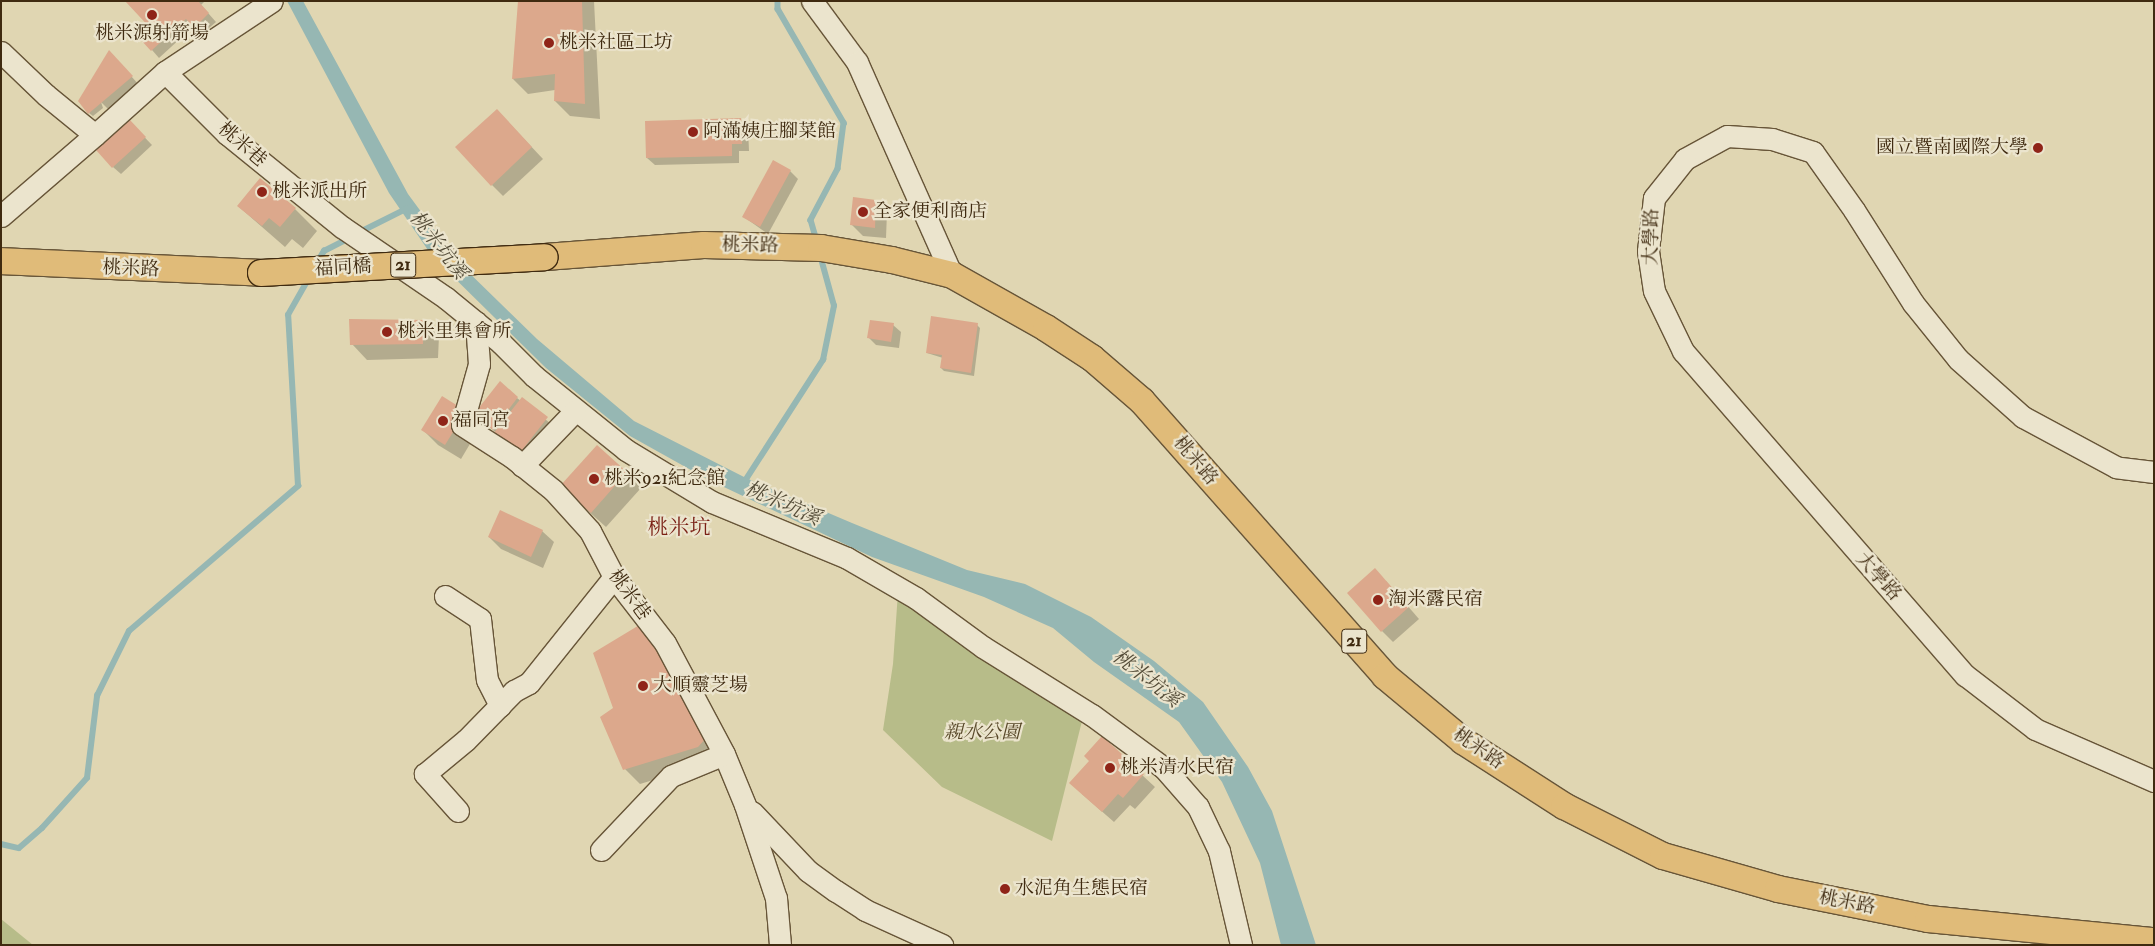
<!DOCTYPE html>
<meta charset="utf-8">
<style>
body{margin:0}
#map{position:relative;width:2155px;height:946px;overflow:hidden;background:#e0d6b2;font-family:"IM FELL Double Pica","Noto Serif TC",serif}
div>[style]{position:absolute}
.green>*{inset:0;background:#b7bc89}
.water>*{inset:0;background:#96b7b3}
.shadow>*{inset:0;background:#0003}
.stream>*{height:5.5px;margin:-2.75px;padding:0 2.75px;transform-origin:2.75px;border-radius:2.75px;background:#96b7b3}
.building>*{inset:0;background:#dca88c}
.roads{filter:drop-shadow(1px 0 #675538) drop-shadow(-1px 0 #675538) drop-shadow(0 1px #675538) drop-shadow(0 -1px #675538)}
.minor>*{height:21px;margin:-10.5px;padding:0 10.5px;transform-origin:10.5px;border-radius:10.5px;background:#ebe4cd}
.major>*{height:26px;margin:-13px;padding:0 13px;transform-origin:13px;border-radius:13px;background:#e0bb79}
.bridges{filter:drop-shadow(1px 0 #3f2a10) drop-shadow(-1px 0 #3f2a10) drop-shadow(0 1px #3f2a10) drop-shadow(0 -1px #3f2a10)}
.major-bridge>*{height:26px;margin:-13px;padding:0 13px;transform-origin:13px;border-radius:13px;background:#e0bb79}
.dots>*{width:14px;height:14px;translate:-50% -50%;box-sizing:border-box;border:2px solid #ebe4cd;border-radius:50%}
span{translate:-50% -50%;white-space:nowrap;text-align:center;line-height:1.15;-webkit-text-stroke:4.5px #ebe4cd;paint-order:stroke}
.shield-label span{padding:1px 4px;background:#ebe4cd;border:1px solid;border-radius:4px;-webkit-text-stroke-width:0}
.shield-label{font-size:18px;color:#3f2a10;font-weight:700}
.poi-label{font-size:19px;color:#3f2a10}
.left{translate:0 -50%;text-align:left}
.right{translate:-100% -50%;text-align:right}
.street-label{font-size:19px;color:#3f2a10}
.park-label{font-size:19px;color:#574728;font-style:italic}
.water-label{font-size:20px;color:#554d39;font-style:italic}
.quarter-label{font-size:21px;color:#7a1f14}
.frame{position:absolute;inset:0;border:2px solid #3f2a10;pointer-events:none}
</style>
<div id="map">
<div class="green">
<i style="clip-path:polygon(898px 592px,1083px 717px,1052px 841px,942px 787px,883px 730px,893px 664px)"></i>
<i style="clip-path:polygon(1px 919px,33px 945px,1px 945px)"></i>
</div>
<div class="water">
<i style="clip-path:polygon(287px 1px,303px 1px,408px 194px,458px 262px,537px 339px,634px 421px,746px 478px,852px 523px,967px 570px,1025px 584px,1091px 617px,1154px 661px,1203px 702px,1248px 767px,1272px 811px,1316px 945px,1281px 945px,1260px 863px,1222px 782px,1179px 722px,1094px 662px,1053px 628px,984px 597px,872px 557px,707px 479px,630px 436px,546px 368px,432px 256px,389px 193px)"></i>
</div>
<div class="shadow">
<i style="clip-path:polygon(127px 1px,205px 1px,201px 5px,216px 22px,202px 34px,194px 26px,159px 58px,152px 50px,154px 30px)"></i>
<i style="clip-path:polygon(519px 1px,594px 1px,600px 119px,570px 116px,555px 101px,555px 90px,528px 94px,513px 79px)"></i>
<i style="clip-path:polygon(116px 59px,139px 85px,109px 110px,101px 102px,103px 108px,93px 116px,89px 113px)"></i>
<i style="clip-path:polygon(740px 120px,748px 127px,749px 151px,739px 151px,739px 163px,655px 165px,647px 158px)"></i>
<i style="clip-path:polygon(130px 122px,152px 145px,121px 174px,113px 167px)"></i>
<i style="clip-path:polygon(508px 122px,543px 159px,503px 196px,492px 185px)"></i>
<i style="clip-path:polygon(790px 171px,798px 179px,768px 234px,744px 217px)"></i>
<i style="clip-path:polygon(875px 201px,887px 212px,886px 238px,863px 236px,851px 224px)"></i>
<i style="clip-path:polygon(238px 206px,295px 209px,317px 231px,303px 248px,292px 239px,285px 247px)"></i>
<i style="clip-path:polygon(424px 321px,439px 336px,438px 358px,367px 360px,352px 344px)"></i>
<i style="clip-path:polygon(893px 325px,901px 332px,899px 348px,876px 345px,868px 337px)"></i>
<i style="clip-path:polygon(977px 325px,980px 328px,974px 376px,944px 371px,941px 368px,943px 358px,927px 353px)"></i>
<i style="clip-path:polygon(517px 398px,558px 429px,531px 464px,475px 414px)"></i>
<i style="clip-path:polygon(480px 427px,461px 459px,438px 445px,423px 430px)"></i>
<i style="clip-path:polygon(626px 473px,641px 488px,606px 527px,577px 501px)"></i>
<i style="clip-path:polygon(542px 531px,554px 542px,543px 568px,501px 549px,489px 537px)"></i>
<i style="clip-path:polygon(1386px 581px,1419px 619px,1393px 642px,1382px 631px)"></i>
<i style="clip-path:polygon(594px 654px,722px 752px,713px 762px,640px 784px,625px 769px,615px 708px)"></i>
<i style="clip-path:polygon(1102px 738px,1155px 787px,1135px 809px,1130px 805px,1114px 822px,1082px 794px,1090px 761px)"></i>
</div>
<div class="stream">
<i style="left:778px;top:1px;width:8px;rotate:90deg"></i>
<i style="left:778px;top:9px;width:132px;rotate:59.9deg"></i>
<i style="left:844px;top:123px;width:46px;rotate:97.4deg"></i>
<i style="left:838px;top:169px;width:58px;rotate:117.9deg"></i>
<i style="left:811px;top:220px;width:22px;rotate:74deg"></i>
<i style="left:360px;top:232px;width:54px;rotate:-26.6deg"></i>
<i style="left:318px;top:261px;width:12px;rotate:-59deg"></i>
<i style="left:324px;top:251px;width:29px;rotate:-27deg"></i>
<i style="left:743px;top:484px;width:148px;rotate:-57.2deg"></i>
<i style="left:823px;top:360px;width:55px;rotate:-78.5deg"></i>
<i style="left:834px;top:306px;width:53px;rotate:-105.4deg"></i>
<i style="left:1px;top:844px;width:18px;rotate:13deg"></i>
<i style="left:19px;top:848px;width:30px;rotate:-41deg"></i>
<i style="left:42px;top:828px;width:67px;rotate:-48deg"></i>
<i style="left:87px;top:778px;width:83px;rotate:-83deg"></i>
<i style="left:97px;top:696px;width:72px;rotate:-63.8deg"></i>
<i style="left:129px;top:631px;width:223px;rotate:-40.6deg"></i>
<i style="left:298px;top:486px;width:171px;rotate:-93.3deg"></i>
<i style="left:288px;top:315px;width:43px;rotate:-60.4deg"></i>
</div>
<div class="building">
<i style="clip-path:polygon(125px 1px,198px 1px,209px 13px,194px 28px,186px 19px,151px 51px,141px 40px,152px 30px)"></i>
<i style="clip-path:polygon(518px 1px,582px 1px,585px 104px,554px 101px,555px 74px,512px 79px)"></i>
<i style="clip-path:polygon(109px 50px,133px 76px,88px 114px,78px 101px)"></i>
<i style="clip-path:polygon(497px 109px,532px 147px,491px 186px,455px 147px)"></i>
<i style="clip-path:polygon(741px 118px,742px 144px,732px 144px,732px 156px,646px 158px,645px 121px)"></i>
<i style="clip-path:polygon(130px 120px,146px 137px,112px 168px,96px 150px)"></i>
<i style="clip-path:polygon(773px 160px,791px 170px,760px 227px,742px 217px)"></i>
<i style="clip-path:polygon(260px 178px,296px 208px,280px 227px,269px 218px,262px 226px,237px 206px)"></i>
<i style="clip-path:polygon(853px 197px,876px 200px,875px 228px,850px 225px)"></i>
<i style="clip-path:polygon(931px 316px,978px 323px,971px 373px,940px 368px,942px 355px,926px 353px)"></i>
<i style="clip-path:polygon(349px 319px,424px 320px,423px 344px,350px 345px)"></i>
<i style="clip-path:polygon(870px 320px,894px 323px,891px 342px,867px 338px)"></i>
<i style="clip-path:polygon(500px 381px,518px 397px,493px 430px,474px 414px)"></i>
<i style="clip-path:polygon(442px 396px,466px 411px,445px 445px,421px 430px)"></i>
<i style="clip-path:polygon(522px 397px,548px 417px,519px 454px,493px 434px)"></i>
<i style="clip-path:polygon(597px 445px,627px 472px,591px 513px,560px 486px)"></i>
<i style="clip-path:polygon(500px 510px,543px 530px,531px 557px,488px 537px)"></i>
<i style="clip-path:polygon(1375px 568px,1409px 607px,1381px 632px,1347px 593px)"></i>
<i style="clip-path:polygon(646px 621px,707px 737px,698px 747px,623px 770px,600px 717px,613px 708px,593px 653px)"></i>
<i style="clip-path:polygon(1102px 736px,1144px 774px,1123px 798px,1118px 794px,1102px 812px,1069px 783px,1089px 761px,1084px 756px)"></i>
</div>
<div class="roads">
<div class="minor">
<i style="left:812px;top:1px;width:76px;rotate:53.6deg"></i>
<i style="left:857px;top:62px;width:233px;rotate:66deg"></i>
<i style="left:1px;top:52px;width:62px;rotate:43.7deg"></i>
<i style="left:46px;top:95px;width:63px;rotate:39.2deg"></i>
<i style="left:95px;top:135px;width:94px;rotate:-42deg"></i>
<i style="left:165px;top:72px;width:128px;rotate:-33.6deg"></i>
<i style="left:165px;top:72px;width:88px;rotate:45deg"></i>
<i style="left:227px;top:134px;width:148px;rotate:39deg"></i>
<i style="left:342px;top:227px;width:126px;rotate:34.3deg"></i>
<i style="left:446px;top:298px;width:71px;rotate:39.3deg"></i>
<i style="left:501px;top:343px;width:47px;rotate:45deg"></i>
<i style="left:534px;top:376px;width:118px;rotate:38.8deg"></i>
<i style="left:626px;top:450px;width:100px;rotate:31.2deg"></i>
<i style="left:712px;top:502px;width:146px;rotate:22.5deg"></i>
<i style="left:847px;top:558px;width:80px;rotate:30.1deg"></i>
<i style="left:916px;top:598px;width:83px;rotate:36.2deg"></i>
<i style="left:983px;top:647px;width:128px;rotate:32deg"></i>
<i style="left:1092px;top:715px;width:89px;rotate:36.4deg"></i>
<i style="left:1164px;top:768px;width:52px;rotate:48.9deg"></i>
<i style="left:1198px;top:807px;width:49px;rotate:64.5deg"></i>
<i style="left:1219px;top:851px;width:97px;rotate:76.8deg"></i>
<i style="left:1px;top:216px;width:124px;rotate:-40.8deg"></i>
<i style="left:476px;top:322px;width:42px;rotate:85.9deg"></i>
<i style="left:479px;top:364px;width:63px;rotate:105.6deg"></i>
<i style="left:462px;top:425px;width:59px;rotate:32.6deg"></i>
<i style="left:512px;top:457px;width:53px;rotate:38.8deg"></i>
<i style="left:553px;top:490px;width:55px;rotate:47.9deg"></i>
<i style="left:590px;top:531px;width:52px;rotate:62.4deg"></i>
<i style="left:614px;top:577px;width:83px;rotate:52.3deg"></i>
<i style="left:665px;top:643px;width:126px;rotate:62deg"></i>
<i style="left:724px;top:754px;width:55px;rotate:67.6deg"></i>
<i style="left:745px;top:805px;width:98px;rotate:71.6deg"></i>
<i style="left:776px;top:898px;width:47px;rotate:85.1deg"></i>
<i style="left:522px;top:466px;width:76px;rotate:-46.1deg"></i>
<i style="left:2154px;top:472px;width:38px;rotate:-173deg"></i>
<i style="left:2116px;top:467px;width:106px;rotate:-151.7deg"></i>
<i style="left:2023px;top:417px;width:87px;rotate:-138.3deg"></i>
<i style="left:1958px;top:359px;width:72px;rotate:-128.8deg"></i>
<i style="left:1913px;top:303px;width:110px;rotate:-122.4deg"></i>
<i style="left:1854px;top:210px;width:71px;rotate:-125.3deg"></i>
<i style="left:1813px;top:152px;width:43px;rotate:-162.4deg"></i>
<i style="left:1772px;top:139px;width:45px;rotate:-176.2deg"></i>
<i style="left:1727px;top:136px;width:48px;rotate:151.3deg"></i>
<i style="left:1685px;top:159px;width:50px;rotate:128.5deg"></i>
<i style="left:1654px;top:198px;width:53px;rotate:96.5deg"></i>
<i style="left:1648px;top:251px;width:40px;rotate:81.5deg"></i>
<i style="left:1654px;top:291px;width:67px;rotate:64.2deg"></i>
<i style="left:1683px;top:351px;width:430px;rotate:49deg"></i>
<i style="left:1965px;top:675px;width:88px;rotate:37.6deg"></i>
<i style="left:2035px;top:729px;width:130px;rotate:23.6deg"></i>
<i style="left:445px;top:596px;width:42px;rotate:33.3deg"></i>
<i style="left:480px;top:619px;width:61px;rotate:83.5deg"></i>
<i style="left:487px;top:680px;width:29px;rotate:63deg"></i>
<i style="left:458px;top:811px;width:50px;rotate:-131.7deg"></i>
<i style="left:425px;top:774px;width:53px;rotate:-39.7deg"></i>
<i style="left:466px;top:740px;width:69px;rotate:-45.6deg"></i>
<i style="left:514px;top:691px;width:17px;rotate:-28deg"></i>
<i style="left:529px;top:683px;width:136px;rotate:-51.3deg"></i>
<i style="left:752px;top:812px;width:81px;rotate:46.5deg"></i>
<i style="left:808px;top:871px;width:34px;rotate:36deg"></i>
<i style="left:836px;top:891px;width:35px;rotate:33deg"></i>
<i style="left:865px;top:910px;width:85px;rotate:24.4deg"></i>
<i style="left:601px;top:850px;width:102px;rotate:-46.6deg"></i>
<i style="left:671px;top:776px;width:57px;rotate:-22.5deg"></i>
</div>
<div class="major">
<i style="left:545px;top:257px;width:159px;rotate:-4.3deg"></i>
<i style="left:704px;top:245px;width:117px;rotate:1.5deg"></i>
<i style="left:821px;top:248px;width:72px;rotate:9.6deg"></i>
<i style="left:892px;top:260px;width:62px;rotate:14deg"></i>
<i style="left:952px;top:275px;width:108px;rotate:29.4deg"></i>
<i style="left:1046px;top:328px;width:55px;rotate:33.1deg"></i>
<i style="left:1092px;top:358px;width:66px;rotate:40.7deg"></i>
<i style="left:1142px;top:401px;width:367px;rotate:48.5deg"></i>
<i style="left:1385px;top:676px;width:102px;rotate:39.8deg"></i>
<i style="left:1463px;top:741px;width:120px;rotate:32.8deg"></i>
<i style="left:1564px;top:806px;width:111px;rotate:26.8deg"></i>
<i style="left:1663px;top:856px;width:120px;rotate:16deg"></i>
<i style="left:1778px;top:889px;width:153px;rotate:11.3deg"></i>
<i style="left:1928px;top:919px;width:227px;rotate:5.6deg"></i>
<i style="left:1px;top:261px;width:260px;rotate:2.6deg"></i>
</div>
</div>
<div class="bridges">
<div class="major-bridge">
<i style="left:261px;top:273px;width:284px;rotate:-3.2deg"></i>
</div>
</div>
<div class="dots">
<i style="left:152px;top:15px;background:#8f2418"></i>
<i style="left:549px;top:43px;background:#8f2418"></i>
<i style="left:693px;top:132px;background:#8f2418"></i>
<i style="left:2038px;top:148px;background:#8f2418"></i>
<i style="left:262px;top:192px;background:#8f2418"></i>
<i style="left:863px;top:212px;background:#8f2418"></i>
<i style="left:387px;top:332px;background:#8f2418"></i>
<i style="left:443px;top:421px;background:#8f2418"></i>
<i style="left:594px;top:479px;background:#8f2418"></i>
<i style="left:1378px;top:600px;background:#8f2418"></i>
<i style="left:643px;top:686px;background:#8f2418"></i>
<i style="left:1110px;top:768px;background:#8f2418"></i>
<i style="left:1005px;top:889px;background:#8f2418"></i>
</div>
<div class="shield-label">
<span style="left:403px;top:265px">21</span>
<span style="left:1354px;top:641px">21</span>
</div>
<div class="poi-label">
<span style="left:152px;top:34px">桃米源射箭場</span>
<span class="left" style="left:559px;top:43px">桃米社區工坊</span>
<span class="left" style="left:703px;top:132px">阿滿姨庄腳菜館</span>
<span class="right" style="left:2028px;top:148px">國立暨南國際大學</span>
<span class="left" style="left:272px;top:192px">桃米派出所</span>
<span class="left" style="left:873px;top:212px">全家便利商店</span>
<span class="left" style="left:397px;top:332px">桃米里集會所</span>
<span class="left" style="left:453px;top:421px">福同宮</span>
<span class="left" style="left:604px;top:479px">桃米921紀念館</span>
<span class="left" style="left:1388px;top:600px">淘米露民宿</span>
<span class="left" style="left:653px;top:686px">大順靈芝場</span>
<span class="left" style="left:1120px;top:768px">桃米清水民宿</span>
<span class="left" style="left:1015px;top:889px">水泥角生態民宿</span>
</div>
<div class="street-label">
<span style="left:242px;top:145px;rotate:41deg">桃米巷</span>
<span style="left:1652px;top:237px;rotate:-89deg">大學路</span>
<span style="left:750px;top:246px;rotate:1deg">桃米路</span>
<span style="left:343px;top:268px;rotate:-3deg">福同橋</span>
<span style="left:131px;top:269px;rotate:2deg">桃米路</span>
<span style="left:1195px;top:461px;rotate:50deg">桃米路</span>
<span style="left:1878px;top:577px;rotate:48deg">大學路</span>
<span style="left:629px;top:595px;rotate:54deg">桃米巷</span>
<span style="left:1478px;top:749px;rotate:35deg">桃米路</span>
<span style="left:1847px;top:903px;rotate:11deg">桃米路</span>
</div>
<div class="park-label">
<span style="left:982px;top:733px">親水公園</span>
</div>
<div class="water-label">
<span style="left:439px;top:245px;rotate:52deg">桃米坑溪</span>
<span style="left:783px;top:503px;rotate:24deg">桃米坑溪</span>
<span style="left:1147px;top:678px;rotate:38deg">桃米坑溪</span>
</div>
<div class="quarter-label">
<span style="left:679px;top:528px">桃米坑</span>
</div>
<div class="frame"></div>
</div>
